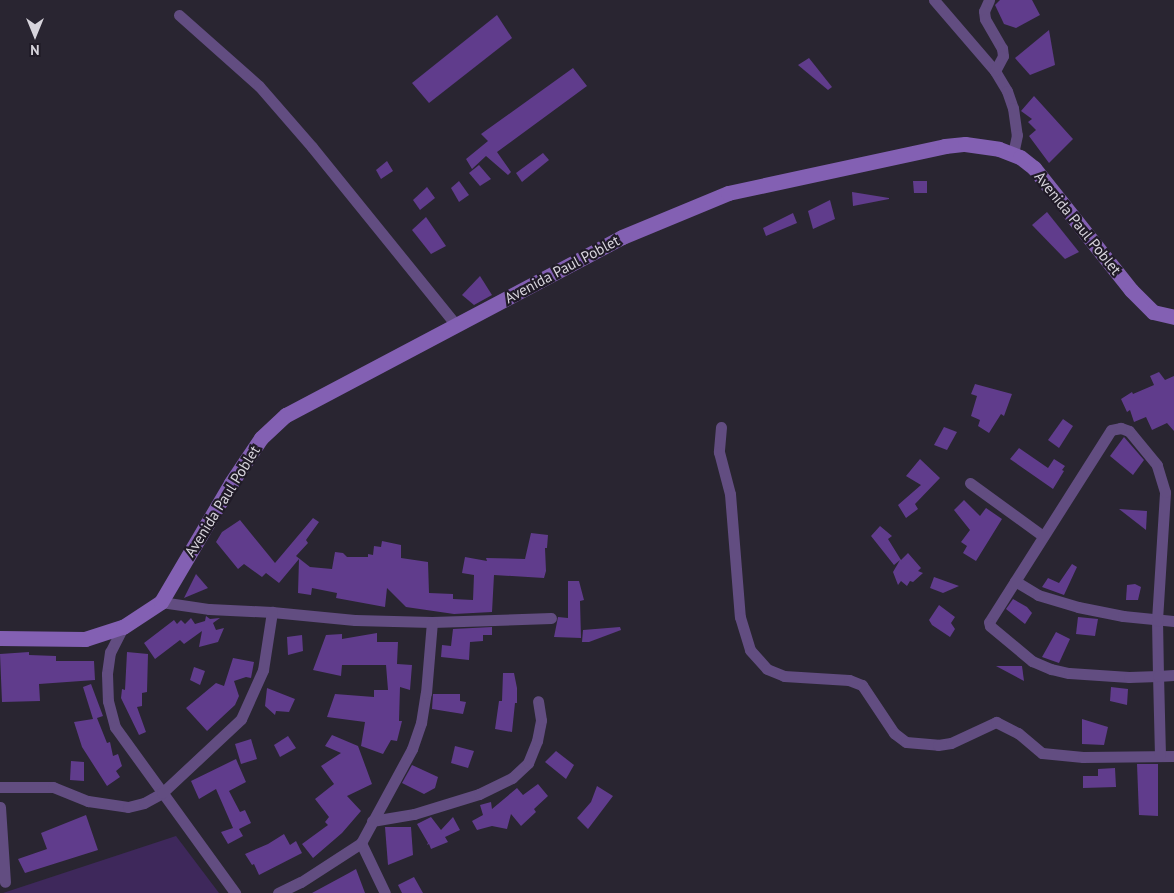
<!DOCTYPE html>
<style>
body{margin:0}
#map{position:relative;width:1174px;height:893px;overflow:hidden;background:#292531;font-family:"PT Sans",sans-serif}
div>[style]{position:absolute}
.green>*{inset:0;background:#3e285b}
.building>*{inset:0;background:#603c8c}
.street>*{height:11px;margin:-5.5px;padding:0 5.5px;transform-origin:5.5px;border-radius:5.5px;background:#624d81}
.secondary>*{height:15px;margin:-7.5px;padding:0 7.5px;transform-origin:7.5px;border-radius:7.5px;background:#8360b3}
span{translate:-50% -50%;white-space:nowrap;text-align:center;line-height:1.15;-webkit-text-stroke:4.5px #201b27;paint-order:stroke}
.street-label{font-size:15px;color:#d7d4dc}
.north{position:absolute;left:10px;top:10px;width:50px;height:50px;-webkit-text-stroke:4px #201b27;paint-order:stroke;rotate:180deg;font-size:14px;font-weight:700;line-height:20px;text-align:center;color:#d7d4dc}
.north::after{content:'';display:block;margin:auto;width:18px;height:22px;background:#d7d4dc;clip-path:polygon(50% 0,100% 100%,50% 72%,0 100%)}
</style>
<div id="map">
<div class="green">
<i style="clip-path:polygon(176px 836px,219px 893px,3px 893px)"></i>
</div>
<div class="building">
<i style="clip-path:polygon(1000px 0,1032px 0,1040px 15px,1016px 28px,1004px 24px,995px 5px)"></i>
<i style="clip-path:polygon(497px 15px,512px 38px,429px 103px,412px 83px)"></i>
<i style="clip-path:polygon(1049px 30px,1055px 65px,1030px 75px,1015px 58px)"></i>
<i style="clip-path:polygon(809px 58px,832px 87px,828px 90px,798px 65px)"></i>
<i style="clip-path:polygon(573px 68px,587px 86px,497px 152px,511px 172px,508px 175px,486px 156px,472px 169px,466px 159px,488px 141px,481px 134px)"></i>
<i style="clip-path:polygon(1034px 96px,1073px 139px,1049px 163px,1029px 136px,1036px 130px,1028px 122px,1032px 119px,1021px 111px)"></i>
<i style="clip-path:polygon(543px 153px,549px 160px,522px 182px,516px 173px)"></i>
<i style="clip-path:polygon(387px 161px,393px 171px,381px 179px,376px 170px)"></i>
<i style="clip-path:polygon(479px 165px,491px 179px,480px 186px,469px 173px)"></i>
<i style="clip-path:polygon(459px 181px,469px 195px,459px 202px,451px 188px)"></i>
<i style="clip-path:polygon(913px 181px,927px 181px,927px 193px,914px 193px)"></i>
<i style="clip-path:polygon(427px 187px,435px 198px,420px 210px,413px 200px)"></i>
<i style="clip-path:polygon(852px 192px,889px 198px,889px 199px,853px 206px)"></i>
<i style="clip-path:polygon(830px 200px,835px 219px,813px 229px,808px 211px)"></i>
<i style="clip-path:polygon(1047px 212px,1079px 252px,1065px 259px,1032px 225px)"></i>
<i style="clip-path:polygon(793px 213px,797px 223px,766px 236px,763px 228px)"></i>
<i style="clip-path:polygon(426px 217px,446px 246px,431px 254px,412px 230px)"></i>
<i style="clip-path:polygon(480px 276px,492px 295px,474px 305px,462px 295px)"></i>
<i style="clip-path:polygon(1159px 372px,1165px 380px,1174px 376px,1174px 431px,1167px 423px,1152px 430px,1146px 417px,1134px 422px,1130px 410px,1127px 412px,1121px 399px,1132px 392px,1133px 394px,1154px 385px,1150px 376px)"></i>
<i style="clip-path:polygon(975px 384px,1012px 394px,1004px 416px,1001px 414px,989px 433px,978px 426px,980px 420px,971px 416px,977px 396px,971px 394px)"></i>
<i style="clip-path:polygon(1063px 419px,1073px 426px,1059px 448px,1048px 440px)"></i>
<i style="clip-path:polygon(944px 427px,957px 432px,947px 450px,934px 445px)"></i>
<i style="clip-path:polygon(1124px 437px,1144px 460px,1133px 475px,1110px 456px)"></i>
<i style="clip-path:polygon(1019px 448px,1048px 468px,1054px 459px,1065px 466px,1062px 470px,1064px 471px,1053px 489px,1010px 459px)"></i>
<i style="clip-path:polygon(920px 459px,940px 478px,915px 504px,918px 509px,906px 518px,898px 505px,921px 485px,906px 476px)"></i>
<i style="clip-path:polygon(964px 500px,980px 516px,986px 508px,1002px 519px,976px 561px,963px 553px,967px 546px,961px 542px,970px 530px,954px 510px)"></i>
<i style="clip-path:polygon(1119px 509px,1147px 511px,1146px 530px)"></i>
<i style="clip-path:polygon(313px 518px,319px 522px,306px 540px,308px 543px,296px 556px,310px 567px,332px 569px,335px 552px,343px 553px,347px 557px,368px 557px,368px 554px,373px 555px,374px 546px,381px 547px,382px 541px,401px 545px,401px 558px,428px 562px,429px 593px,453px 594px,453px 599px,473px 600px,474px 575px,462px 573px,465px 557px,487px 561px,486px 558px,525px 559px,531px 533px,548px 535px,547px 548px,545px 548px,546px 571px,544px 578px,494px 575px,492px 612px,454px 614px,406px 607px,387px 588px,385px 607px,336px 598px,337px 593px,312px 588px,311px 595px,298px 593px,299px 559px,279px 583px,266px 573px,262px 577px,244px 564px,238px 569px,216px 542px,222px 532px,240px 520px,275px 563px)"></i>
<i style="clip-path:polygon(880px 526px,892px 536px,888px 539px,901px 560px,908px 553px,921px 568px,918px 571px,923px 573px,913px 582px,910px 581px,907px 586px,901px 581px,898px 585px,893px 572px,900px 560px,894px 565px,871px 536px)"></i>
<i style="clip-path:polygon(1072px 564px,1077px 567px,1064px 595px,1042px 587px,1048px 578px,1059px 583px)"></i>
<i style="clip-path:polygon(196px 574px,208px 588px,184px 598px)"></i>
<i style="clip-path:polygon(934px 577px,959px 586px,943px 593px,930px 588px)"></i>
<i style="clip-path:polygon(568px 581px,579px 581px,584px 600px,580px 601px,581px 638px,554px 637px,558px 617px,568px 618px)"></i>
<i style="clip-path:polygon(1135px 584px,1141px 587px,1138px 600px,1126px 600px,1127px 585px)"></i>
<i style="clip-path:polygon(1013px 599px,1027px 607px,1032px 613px,1025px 624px,1006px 609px)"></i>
<i style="clip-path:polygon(939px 605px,955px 617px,951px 623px,955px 629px,950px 637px,932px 625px,929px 620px)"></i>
<i style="clip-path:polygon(206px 616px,210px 619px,220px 618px,213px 623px,216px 630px,224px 628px,218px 642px,199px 647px,202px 631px,184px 644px,180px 640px,155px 659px,144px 643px,174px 620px,177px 624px,181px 620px,185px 624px,191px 618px,195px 624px,205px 621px)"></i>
<i style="clip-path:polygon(1078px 617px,1098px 619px,1095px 636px,1076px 634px)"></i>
<i style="clip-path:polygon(492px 627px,492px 635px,483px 635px,483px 641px,470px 642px,469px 660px,441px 657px,442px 645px,451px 646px,453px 629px)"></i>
<i style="clip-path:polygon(620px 627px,621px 630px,589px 642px,582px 642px,583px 630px)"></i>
<i style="clip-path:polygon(1056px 632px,1070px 639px,1059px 663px,1042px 657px)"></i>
<i style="clip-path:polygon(377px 633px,377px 642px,398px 642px,397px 664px,412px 665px,410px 690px,400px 687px,399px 721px,402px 721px,397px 741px,391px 740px,383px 754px,361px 746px,365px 722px,327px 717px,335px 694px,374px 697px,374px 690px,388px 690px,386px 665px,342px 665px,341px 676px,313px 670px,326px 635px,342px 634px,342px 639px)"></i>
<i style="clip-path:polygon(302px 635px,303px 651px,288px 655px,287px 637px)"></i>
<i style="clip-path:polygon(29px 652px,29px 655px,56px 656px,56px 661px,94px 661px,95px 680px,39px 684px,40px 701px,2px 702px,0 654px)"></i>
<i style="clip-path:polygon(127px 652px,148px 654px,147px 692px,142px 693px,142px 706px,137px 707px,146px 732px,139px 735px,121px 698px,122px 689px,125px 690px)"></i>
<i style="clip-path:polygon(233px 658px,254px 662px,251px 678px,246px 677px,234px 681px,239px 696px,235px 705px,207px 731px,186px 708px,216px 683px,224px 686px)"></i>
<i style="clip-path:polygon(996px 666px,1022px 666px,1024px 681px)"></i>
<i style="clip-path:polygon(194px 667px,205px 671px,200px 685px,190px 680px)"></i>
<i style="clip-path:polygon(503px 673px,514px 673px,517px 688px,517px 703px,515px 703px,512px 732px,495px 729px,499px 701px,502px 701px)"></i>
<i style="clip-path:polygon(91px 684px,103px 716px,97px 718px,107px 743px,110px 742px,113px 756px,118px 754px,122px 766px,116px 771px,120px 777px,107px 786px,82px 747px,74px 722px,93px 719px,83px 687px)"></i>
<i style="clip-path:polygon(1111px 687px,1128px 689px,1127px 705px,1110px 701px)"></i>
<i style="clip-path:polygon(267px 688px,295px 699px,289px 712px,276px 711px,275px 715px,265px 706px)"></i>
<i style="clip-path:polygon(433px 694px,460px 694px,460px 701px,466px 702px,463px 714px,432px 709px)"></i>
<i style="clip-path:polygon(1082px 719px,1108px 727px,1104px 745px,1082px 744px)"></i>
<i style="clip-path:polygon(332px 735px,358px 746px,372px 784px,347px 796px,361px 811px,342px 833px,313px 858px,302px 844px,328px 825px,325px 822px,329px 817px,315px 799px,334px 784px,321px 766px,341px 753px,325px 746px)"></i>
<i style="clip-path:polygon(288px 736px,296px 748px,280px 757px,274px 745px)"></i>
<i style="clip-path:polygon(251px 739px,257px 759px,241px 764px,235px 744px)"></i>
<i style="clip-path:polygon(455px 746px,474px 751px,468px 768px,451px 763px)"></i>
<i style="clip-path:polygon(556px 751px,574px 765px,566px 779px,545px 762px)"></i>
<i style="clip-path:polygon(236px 759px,246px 782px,229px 791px,240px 812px,245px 810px,251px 823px,239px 829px,243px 836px,228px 844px,221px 832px,233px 828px,216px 789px,199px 799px,191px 781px)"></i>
<i style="clip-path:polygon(71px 761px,84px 762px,84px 781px,70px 780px)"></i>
<i style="clip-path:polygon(1137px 764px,1158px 764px,1158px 816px,1139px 815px)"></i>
<i style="clip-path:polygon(412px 765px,438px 777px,435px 788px,424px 794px,402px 783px)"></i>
<i style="clip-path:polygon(1115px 768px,1116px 787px,1083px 788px,1083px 776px,1098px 776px,1098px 769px)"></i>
<i style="clip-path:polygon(538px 784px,548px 796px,534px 809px,536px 812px,521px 826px,511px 814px,507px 829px,492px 826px,477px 830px,472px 821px,483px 815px,480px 805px,491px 802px,492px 809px,517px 788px,523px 795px)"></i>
<i style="clip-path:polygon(597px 786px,613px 796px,588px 829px,577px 818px,591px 802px)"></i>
<i style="clip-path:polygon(86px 815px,98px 850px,25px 873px,18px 859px,47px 849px,41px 833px)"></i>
<i style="clip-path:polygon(431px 817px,441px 830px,453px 817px,460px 830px,445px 837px,448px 842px,431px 849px,429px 844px,427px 845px,428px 843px,417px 824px)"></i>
<i style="clip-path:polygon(385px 827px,411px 827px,413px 855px,388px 865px)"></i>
<i style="clip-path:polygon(284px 834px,290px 845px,296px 841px,302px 853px,259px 875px,254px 864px,252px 865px,245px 854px,268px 844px)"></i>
<i style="clip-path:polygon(356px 869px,365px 893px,312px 893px,349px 873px)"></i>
<i style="clip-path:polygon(414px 877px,423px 893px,402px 893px,398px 885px)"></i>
</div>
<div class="street">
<i style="left:934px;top:0;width:94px;rotate:49.3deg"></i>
<i style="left:995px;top:71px;width:23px;rotate:59deg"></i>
<i style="left:1007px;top:91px;width:18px;rotate:71deg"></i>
<i style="left:1013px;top:108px;width:27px;rotate:82deg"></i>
<i style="left:1017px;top:135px;width:19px;rotate:102deg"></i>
<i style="left:989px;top:0;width:12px;rotate:114deg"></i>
<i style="left:984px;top:11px;width:8px;rotate:83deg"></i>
<i style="left:985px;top:19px;width:34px;rotate:60deg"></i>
<i style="left:1002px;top:48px;width:8px;rotate:83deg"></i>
<i style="left:1003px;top:56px;width:17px;rotate:118deg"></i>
<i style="left:179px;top:15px;width:107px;rotate:41.6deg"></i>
<i style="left:259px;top:86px;width:81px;rotate:49deg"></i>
<i style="left:312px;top:147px;width:229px;rotate:51deg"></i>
<i style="left:721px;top:427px;width:25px;rotate:95deg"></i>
<i style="left:719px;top:452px;width:43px;rotate:75.3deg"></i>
<i style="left:730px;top:494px;width:123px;rotate:85.4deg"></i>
<i style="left:740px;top:617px;width:34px;rotate:73deg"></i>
<i style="left:750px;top:650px;width:25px;rotate:48deg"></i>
<i style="left:767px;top:669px;width:18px;rotate:22deg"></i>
<i style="left:784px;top:676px;width:65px;rotate:3.5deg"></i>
<i style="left:849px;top:680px;width:14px;rotate:21deg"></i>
<i style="left:862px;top:685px;width:58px;rotate:56.3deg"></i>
<i style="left:894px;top:733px;width:15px;rotate:37deg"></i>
<i style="left:906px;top:742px;width:32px;rotate:5deg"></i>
<i style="left:938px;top:745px;width:13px;rotate:-9deg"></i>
<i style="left:951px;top:743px;width:50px;rotate:-25deg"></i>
<i style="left:996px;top:722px;width:25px;rotate:27deg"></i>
<i style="left:1018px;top:733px;width:31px;rotate:40deg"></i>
<i style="left:1042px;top:753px;width:41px;rotate:5.6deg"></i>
<i style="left:1083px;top:757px;width:91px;rotate:-0.6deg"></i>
<i style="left:970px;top:483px;width:90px;rotate:36deg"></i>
<i style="left:1015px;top:581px;width:27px;rotate:31deg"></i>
<i style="left:1038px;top:595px;width:42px;rotate:16.7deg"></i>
<i style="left:1078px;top:607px;width:46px;rotate:11.3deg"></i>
<i style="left:1123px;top:616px;width:51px;rotate:5.6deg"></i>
<i style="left:161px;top:602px;width:49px;rotate:8.3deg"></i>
<i style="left:209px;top:609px;width:63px;rotate:2.7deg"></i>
<i style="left:272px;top:612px;width:83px;rotate:5.5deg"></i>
<i style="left:355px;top:620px;width:77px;rotate:1.5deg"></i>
<i style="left:432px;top:622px;width:119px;rotate:-1.9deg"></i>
<i style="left:123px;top:627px;width:28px;rotate:117deg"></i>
<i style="left:110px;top:652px;width:22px;rotate:98deg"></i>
<i style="left:107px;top:674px;width:27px;rotate:88deg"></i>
<i style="left:108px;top:701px;width:27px;rotate:75deg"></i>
<i style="left:115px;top:727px;width:205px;rotate:54.1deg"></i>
<i style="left:1160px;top:756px;width:80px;rotate:-91.4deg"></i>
<i style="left:1158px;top:676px;width:55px;rotate:-91deg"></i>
<i style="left:1157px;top:621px;width:1px;rotate:-90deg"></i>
<i style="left:1157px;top:620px;width:128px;rotate:-86.4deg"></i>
<i style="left:1165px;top:492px;width:28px;rotate:-107deg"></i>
<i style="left:1157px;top:465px;width:44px;rotate:-129.5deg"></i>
<i style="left:1129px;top:431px;width:9px;rotate:-159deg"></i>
<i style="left:1121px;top:428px;width:10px;rotate:169deg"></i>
<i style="left:1111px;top:430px;width:227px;rotate:122.4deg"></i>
<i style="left:989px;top:622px;width:4px;rotate:76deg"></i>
<i style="left:990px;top:626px;width:55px;rotate:39.8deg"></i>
<i style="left:1032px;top:661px;width:21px;rotate:23deg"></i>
<i style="left:1051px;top:669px;width:18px;rotate:13deg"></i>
<i style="left:1069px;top:673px;width:60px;rotate:3.8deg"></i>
<i style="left:1129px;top:677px;width:29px;rotate:-2deg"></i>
<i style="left:1158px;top:676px;width:16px;rotate:-4deg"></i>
<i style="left:0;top:787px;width:53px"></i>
<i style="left:53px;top:787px;width:38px;rotate:22deg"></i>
<i style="left:88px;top:801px;width:40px;rotate:8.5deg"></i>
<i style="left:128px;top:807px;width:16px;rotate:-14deg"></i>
<i style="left:144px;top:803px;width:21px;rotate:-29deg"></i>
<i style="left:162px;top:793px;width:108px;rotate:-43.1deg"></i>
<i style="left:241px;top:719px;width:54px;rotate:-65.8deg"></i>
<i style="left:263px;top:670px;width:59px;rotate:-81.2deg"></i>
<i style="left:0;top:807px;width:75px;rotate:86.2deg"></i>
<i style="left:372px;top:821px;width:43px;rotate:-9.5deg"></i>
<i style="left:414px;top:814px;width:68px;rotate:-17.1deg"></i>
<i style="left:479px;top:794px;width:37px;rotate:-26deg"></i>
<i style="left:512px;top:778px;width:22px;rotate:-43deg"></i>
<i style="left:528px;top:763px;width:24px;rotate:-68deg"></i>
<i style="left:537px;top:741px;width:21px;rotate:-79deg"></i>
<i style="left:541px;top:720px;width:19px;rotate:-99deg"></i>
<i style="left:361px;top:843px;width:55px;rotate:64.4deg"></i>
<i style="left:278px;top:893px;width:25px;rotate:-26deg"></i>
<i style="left:301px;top:882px;width:72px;rotate:-33deg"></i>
<i style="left:361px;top:843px;width:107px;rotate:-61.5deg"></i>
<i style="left:412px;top:749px;width:28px;rotate:-71deg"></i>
<i style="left:421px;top:723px;width:30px;rotate:-81deg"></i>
<i style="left:426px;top:693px;width:71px;rotate:-85.2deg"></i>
</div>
<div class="secondary">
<i style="left:0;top:638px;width:85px;rotate:0.7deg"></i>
<i style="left:85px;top:639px;width:40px;rotate:-18deg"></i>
<i style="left:123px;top:627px;width:45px;rotate:-33.3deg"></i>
<i style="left:161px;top:602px;width:138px;rotate:-59.5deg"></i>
<i style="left:231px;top:483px;width:54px;rotate:-56.3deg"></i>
<i style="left:261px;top:438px;width:34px;rotate:-43deg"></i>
<i style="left:286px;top:415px;width:380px;rotate:-27.9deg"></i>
<i style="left:622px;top:237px;width:115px;rotate:-22.5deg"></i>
<i style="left:728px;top:193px;width:222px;rotate:-12.2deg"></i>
<i style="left:945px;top:146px;width:20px;rotate:-6deg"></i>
<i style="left:965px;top:144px;width:34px;rotate:8deg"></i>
<i style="left:999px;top:149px;width:22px;rotate:21deg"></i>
<i style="left:1020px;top:157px;width:18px;rotate:38deg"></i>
<i style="left:1034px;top:168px;width:156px;rotate:51.5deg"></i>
<i style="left:1131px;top:290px;width:31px;rotate:45deg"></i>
<i style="left:1153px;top:312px;width:22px;rotate:13deg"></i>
</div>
<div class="street-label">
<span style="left:1078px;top:223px;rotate:51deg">Avenida Paul Poblet</span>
<span style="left:562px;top:269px;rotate:-28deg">Avenida Paul Poblet</span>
<span style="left:222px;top:501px;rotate:-58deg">Avenida Paul Poblet</span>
</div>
<div class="north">N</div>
</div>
